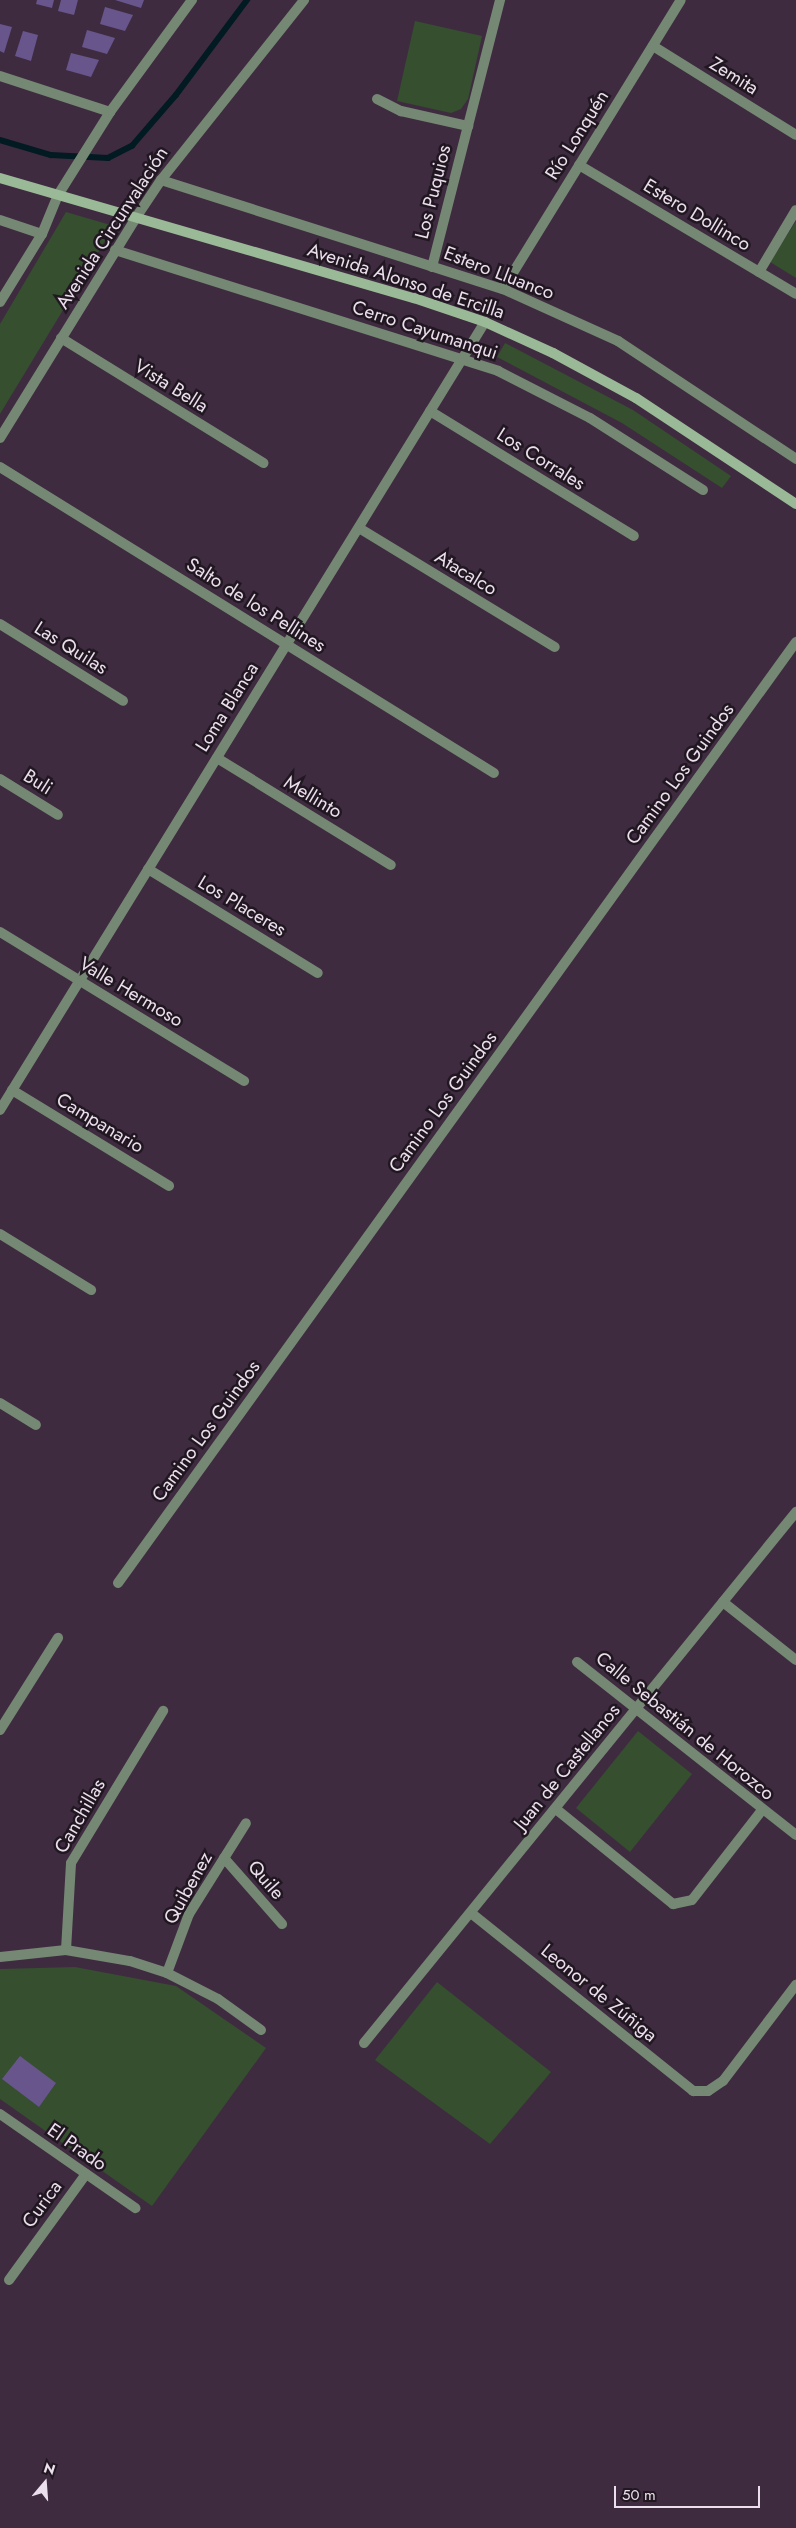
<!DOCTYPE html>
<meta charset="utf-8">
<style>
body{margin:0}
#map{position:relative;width:796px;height:2528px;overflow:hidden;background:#3f2b40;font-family:Jost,sans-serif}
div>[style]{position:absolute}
.green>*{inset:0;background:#354f2f}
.stream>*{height:5.5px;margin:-2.75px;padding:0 2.75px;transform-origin:2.75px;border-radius:2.75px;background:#021a22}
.building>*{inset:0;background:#67558b}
.minor>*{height:10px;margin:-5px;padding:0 5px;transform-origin:5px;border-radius:5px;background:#758873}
.tertiary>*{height:10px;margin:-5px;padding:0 5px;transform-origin:5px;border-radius:5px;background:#758873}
.secondary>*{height:10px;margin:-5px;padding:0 5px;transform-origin:5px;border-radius:5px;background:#9ab996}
span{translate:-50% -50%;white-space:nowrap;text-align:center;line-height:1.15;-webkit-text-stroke:5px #201721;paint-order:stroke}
.street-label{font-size:19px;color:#ecdfed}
.north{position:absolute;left:20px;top:2458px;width:50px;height:50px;-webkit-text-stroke:4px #201721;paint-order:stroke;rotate:18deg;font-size:14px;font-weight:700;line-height:20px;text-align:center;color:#ecdfed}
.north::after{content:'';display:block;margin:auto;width:18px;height:22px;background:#ecdfed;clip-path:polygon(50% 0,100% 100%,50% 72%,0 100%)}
.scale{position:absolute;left:614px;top:2486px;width:146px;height:22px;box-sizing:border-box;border:2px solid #ecdfed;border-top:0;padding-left:6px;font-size:15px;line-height:18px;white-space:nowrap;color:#ecdfed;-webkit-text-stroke:4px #201721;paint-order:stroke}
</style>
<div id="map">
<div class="green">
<i style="clip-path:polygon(415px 21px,482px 36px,468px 99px,461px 109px,451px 113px,397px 101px)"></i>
<i style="clip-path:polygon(66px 212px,114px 226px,0 414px,0 324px)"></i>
<i style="clip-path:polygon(796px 221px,796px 278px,770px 262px)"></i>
<i style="clip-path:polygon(505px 343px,633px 410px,731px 476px,722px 488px,622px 423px,497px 357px)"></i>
<i style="clip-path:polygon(638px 1731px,692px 1774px,630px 1852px,576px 1808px)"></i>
<i style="clip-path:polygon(75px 1967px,176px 1986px,266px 2048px,152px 2206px,0 2099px,0 1969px)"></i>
<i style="clip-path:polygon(437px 1982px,551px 2072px,490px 2144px,375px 2060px)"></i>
</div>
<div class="stream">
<i style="left:0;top:140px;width:53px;rotate:16.4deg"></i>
<i style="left:51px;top:155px;width:57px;rotate:3deg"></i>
<i style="left:108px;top:158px;width:27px;rotate:-27deg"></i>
<i style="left:132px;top:146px;width:67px;rotate:-49.2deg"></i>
<i style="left:176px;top:95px;width:119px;rotate:-53.2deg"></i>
</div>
<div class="building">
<i style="clip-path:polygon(37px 0,54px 0,52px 8px,36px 4px)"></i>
<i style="clip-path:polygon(61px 0,78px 0,74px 15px,58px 11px)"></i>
<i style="clip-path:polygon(115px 0,144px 0,141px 8px)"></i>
<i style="clip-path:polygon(105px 7px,133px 15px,125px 31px,100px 24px)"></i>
<i style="clip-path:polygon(0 24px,12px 27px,4px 53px,0 51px)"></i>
<i style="clip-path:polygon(87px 30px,115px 38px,107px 54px,82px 47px)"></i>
<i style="clip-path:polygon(23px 31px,38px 35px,31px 61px,15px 56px)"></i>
<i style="clip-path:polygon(71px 53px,99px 60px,91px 77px,66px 70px)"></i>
<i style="clip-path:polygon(20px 2056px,56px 2083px,39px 2107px,2px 2079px)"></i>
</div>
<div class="minor">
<i style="left:653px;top:46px;width:168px;rotate:31.9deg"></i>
<i style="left:0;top:76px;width:116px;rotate:18.1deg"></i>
<i style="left:377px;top:99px;width:27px;rotate:27deg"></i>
<i style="left:401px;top:111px;width:69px;rotate:12.6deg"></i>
<i style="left:579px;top:165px;width:252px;rotate:30.7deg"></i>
<i style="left:161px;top:180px;width:359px;rotate:17.7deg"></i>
<i style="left:503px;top:289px;width:126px;rotate:24.3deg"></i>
<i style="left:618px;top:341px;width:214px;rotate:33.5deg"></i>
<i style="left:0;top:220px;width:44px;rotate:18.4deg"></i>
<i style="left:115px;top:250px;width:402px;rotate:17.5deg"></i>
<i style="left:498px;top:371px;width:103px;rotate:27.1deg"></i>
<i style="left:590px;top:418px;width:134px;rotate:32.5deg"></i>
<i style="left:432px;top:267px;width:276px;rotate:-75.7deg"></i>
<i style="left:759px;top:272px;width:72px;rotate:-59.2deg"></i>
<i style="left:503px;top:289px;width:339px;rotate:-58.4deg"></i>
<i style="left:0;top:302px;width:80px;rotate:-58.3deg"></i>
<i style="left:42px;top:234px;width:42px;rotate:-67.7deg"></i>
<i style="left:61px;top:338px;width:238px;rotate:31.7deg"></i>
<i style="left:430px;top:411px;width:239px;rotate:31.5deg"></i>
<i style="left:0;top:438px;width:257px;rotate:-58.3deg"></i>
<i style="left:0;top:467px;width:581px;rotate:31.78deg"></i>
<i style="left:359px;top:528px;width:229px;rotate:31.3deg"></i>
<i style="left:0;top:624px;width:145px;rotate:32deg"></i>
<i style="left:217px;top:758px;width:204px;rotate:31.6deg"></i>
<i style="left:0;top:779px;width:68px;rotate:31.8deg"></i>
<i style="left:148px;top:869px;width:199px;rotate:31.5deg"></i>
<i style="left:0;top:932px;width:286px;rotate:31.4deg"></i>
<i style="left:12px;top:1090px;width:184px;rotate:31.4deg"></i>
<i style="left:0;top:1110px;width:925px;rotate:-58.39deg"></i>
<i style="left:0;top:1234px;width:107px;rotate:31.6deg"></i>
<i style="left:0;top:1403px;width:42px;rotate:31.4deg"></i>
<i style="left:118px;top:1583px;width:1160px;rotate:-54.23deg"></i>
<i style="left:723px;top:1602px;width:93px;rotate:38.5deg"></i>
<i style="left:577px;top:1662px;width:279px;rotate:38.3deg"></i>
<i style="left:0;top:1730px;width:109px;rotate:-57.8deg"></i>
<i style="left:556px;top:1809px;width:151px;rotate:39.1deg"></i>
<i style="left:673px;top:1904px;width:19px;rotate:-12deg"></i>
<i style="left:692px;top:1900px;width:114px;rotate:-52.1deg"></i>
<i style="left:224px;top:1858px;width:88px;rotate:48.7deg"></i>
<i style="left:471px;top:1913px;width:285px;rotate:38.7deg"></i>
<i style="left:693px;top:2091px;width:15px"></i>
<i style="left:708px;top:2091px;width:18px;rotate:-34deg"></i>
<i style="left:723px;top:2081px;width:121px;rotate:-52.8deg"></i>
<i style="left:66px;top:1950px;width:87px;rotate:-86.7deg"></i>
<i style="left:71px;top:1863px;width:178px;rotate:-58.8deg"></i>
<i style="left:0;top:1957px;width:66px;rotate:-6.1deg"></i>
<i style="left:66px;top:1950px;width:65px;rotate:9.8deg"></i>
<i style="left:130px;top:1961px;width:39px;rotate:18deg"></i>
<i style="left:167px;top:1973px;width:57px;rotate:27deg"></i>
<i style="left:218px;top:1999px;width:53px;rotate:35.8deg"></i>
<i style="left:167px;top:1973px;width:63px;rotate:-69.6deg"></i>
<i style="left:189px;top:1914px;width:107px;rotate:-57.9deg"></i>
<i style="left:364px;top:2043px;width:685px;rotate:-50.87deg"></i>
<i style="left:0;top:2114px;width:165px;rotate:34.8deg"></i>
<i style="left:9px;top:2280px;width:131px;rotate:-54deg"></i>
</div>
<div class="tertiary">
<i style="left:58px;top:195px;width:98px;rotate:-57.9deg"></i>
<i style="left:110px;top:112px;width:139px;rotate:-53.8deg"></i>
<i style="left:135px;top:219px;width:47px;rotate:-56.3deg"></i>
<i style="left:161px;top:180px;width:230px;rotate:-51.5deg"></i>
</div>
<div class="secondary">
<i style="left:0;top:178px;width:431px;rotate:16.2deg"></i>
<i style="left:414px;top:298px;width:75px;rotate:18.7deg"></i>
<i style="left:485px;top:322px;width:75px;rotate:24.5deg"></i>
<i style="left:553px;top:353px;width:94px;rotate:28.5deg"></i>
<i style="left:636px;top:398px;width:192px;rotate:33.5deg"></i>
</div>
<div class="street-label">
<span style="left:734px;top:76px;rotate:32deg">Zemita</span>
<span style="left:577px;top:135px;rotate:-58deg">Río Lonquén</span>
<span style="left:433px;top:192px;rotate:-76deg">Los Puquios</span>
<span style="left:697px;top:215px;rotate:31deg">Estero Dollinco</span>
<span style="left:112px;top:228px;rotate:-57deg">Avenida Circunvalación</span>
<span style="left:499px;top:273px;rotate:21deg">Estero Lluanco</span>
<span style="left:406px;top:281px;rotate:18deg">Avenida Alonso de Ercilla</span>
<span style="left:425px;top:330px;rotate:18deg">Cerro Cayumanqui</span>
<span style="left:171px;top:386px;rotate:32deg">Vista Bella</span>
<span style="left:541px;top:459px;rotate:32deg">Los Corrales</span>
<span style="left:466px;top:573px;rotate:31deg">Atacalco</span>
<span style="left:256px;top:605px;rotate:32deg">Salto de los Pellines</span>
<span style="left:71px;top:648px;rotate:32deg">Las Quilas</span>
<span style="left:227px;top:707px;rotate:-58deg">Loma Blanca</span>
<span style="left:680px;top:774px;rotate:-54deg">Camino Los Guindos</span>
<span style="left:38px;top:782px;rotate:32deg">Buli</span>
<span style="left:313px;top:797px;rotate:31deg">Mellinto</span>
<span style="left:242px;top:906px;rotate:31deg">Los Placeres</span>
<span style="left:131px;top:992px;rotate:31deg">Valle Hermoso</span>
<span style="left:443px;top:1102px;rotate:-54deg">Camino Los Guindos</span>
<span style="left:100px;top:1123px;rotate:31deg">Campanario</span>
<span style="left:206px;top:1431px;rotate:-54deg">Camino Los Guindos</span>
<span style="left:685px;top:1726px;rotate:39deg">Calle Sebastián de Horozco</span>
<span style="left:567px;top:1767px;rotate:-51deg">Juan de Castellanos</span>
<span style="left:80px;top:1816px;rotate:-60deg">Canchillas</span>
<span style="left:266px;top:1880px;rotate:49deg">Quile</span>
<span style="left:188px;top:1888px;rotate:-61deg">Quibenez</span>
<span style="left:599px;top:1993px;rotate:39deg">Leonor de Zúñiga</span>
<span style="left:77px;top:2147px;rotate:35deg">El Prado</span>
<span style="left:42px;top:2204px;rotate:-54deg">Curica</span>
</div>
<div class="north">N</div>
<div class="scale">50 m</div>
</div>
